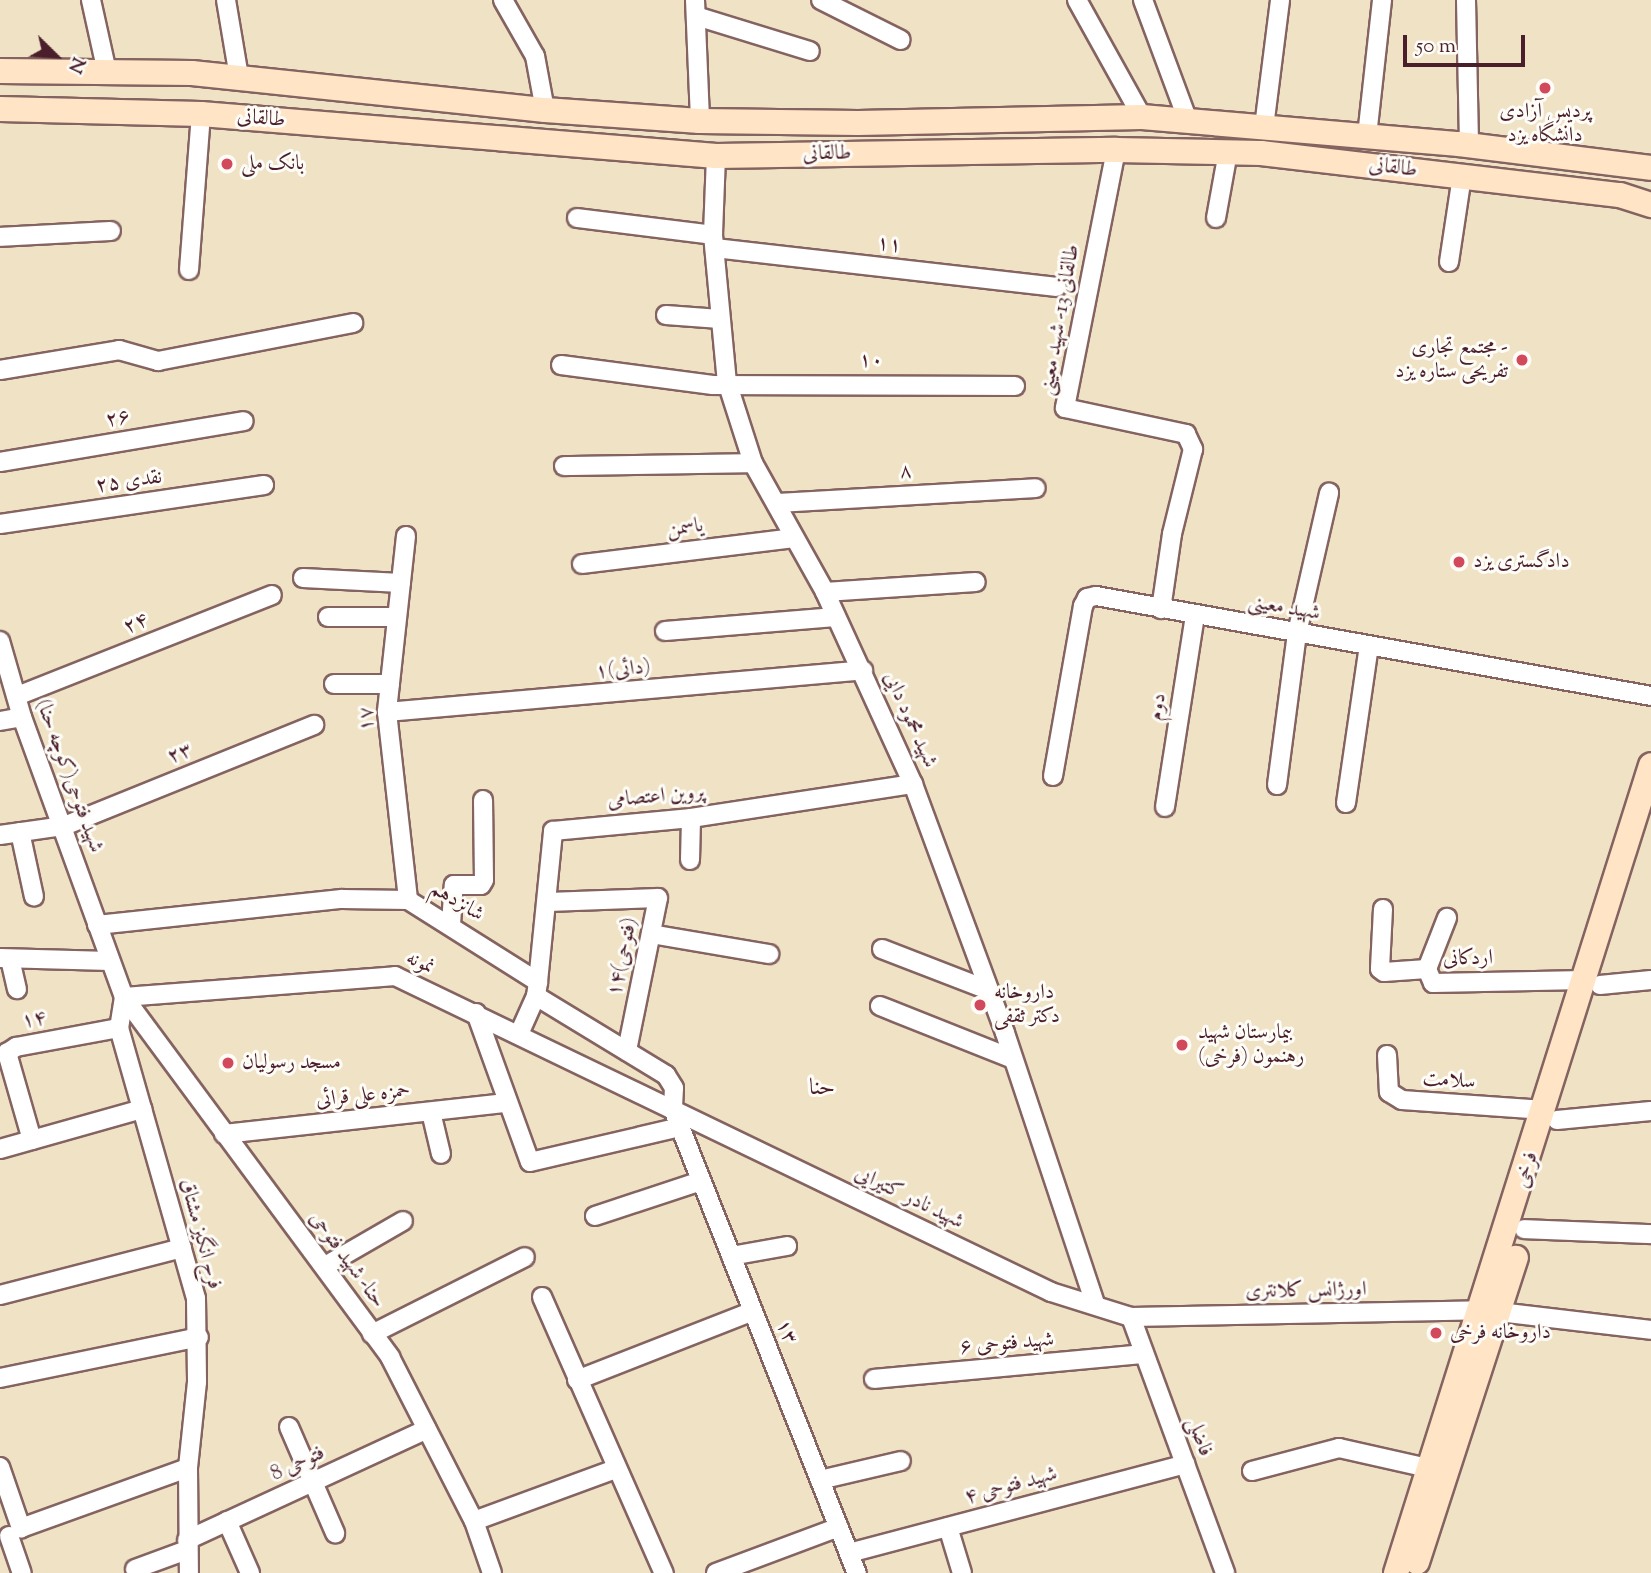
<!DOCTYPE html>
<meta charset="utf-8">
<style>
body{margin:0}
#map{position:relative;width:1651px;height:1573px;overflow:hidden;background:#f0e2c5;font-family:"Sorts Mill Goudy",Amiri,serif}
div>[style]{position:absolute}
.roads{filter:drop-shadow(2px 0 #846361) drop-shadow(-2px 0 #846361) drop-shadow(0 2px #846361) drop-shadow(0 -2px #846361)}
.street>*{height:18px;margin:-9px;padding:0 9px;transform-origin:9px;border-radius:9px;background:#fff}
.secondary>*{height:24px;margin:-12px;padding:0 12px;transform-origin:12px;border-radius:12px;background:#ffe4c6}
.dots>*{width:19px;height:19px;translate:-50% -50%;box-sizing:border-box;border:4px solid #fdfcf7;border-radius:50%}
span{translate:-50% -50%;white-space:nowrap;text-align:center;line-height:1.15;-webkit-text-stroke:6px #fdfcf7;paint-order:stroke}
.poi-label{font-size:21px;color:#4a1f2b}
.left{translate:0 -50%;text-align:left}
.right{translate:-100% -50%;text-align:right}
.street-label{font-size:21px;color:#4a1f2b}
.neighbourhood-label{font-size:23px;color:#4a1f2b}
.north{position:absolute;left:21px;top:21px;width:70px;height:70px;-webkit-text-stroke:5px #fdfcf7;paint-order:stroke;rotate:114deg;font-size:19px;font-weight:700;line-height:28px;text-align:center;color:#4a1f2b}
.north::after{content:'';display:block;margin:auto;width:24px;height:32px;background:#4a1f2b;clip-path:polygon(50% 0,100% 100%,50% 72%,0 100%)}
.scale{position:absolute;left:1403px;top:35px;width:122px;height:32px;box-sizing:border-box;border:4px solid #4a1f2b;border-top:0;padding-left:9px;font-size:21px;line-height:24px;white-space:nowrap;color:#4a1f2b;-webkit-text-stroke:5px #fdfcf7;paint-order:stroke}
</style>
<div id="map">
<div class="roads">
<div class="street">
<i style="left:91px;top:0;width:74px;rotate:77.5deg"></i>
<i style="left:226px;top:0;width:78px;rotate:80.4deg"></i>
<i style="left:503px;top:0;width:64px;rotate:60.3deg"></i>
<i style="left:535px;top:56px;width:55px;rotate:79.5deg"></i>
<i style="left:695px;top:0;width:121px;rotate:87.6deg"></i>
<i style="left:821px;top:0;width:89px;rotate:26.6deg"></i>
<i style="left:1077px;top:0;width:134px;rotate:60.9deg"></i>
<i style="left:1143px;top:0;width:129px;rotate:69.6deg"></i>
<i style="left:1466px;top:0;width:145px;rotate:88.8deg"></i>
<i style="left:696px;top:16px;width:119px;rotate:17.1deg"></i>
<i style="left:1264px;top:127px;width:128px;rotate:-82.8deg"></i>
<i style="left:1367px;top:136px;width:137px;rotate:-83.7deg"></i>
<i style="left:1116px;top:150px;width:263px;rotate:101.2deg"></i>
<i style="left:1065px;top:408px;width:124px;rotate:12.1deg"></i>
<i style="left:1186px;top:434px;width:17px;rotate:65deg"></i>
<i style="left:1193px;top:449px;width:88px;rotate:103.9deg"></i>
<i style="left:1172px;top:534px;width:76px;rotate:98.3deg"></i>
<i style="left:716px;top:156px;width:79px;rotate:92.2deg"></i>
<i style="left:713px;top:235px;width:148px;rotate:84.6deg"></i>
<i style="left:727px;top:382px;width:85px;rotate:72.2deg"></i>
<i style="left:753px;top:463px;width:148px;rotate:60.8deg"></i>
<i style="left:825px;top:592px;width:211px;rotate:65.4deg"></i>
<i style="left:913px;top:784px;width:265px;rotate:69.7deg"></i>
<i style="left:1005px;top:1033px;width:286px;rotate:71.6deg"></i>
<i style="left:577px;top:218px;width:137px;rotate:7.1deg"></i>
<i style="left:1216px;top:218px;width:67px;rotate:-79.7deg"></i>
<i style="left:0;top:237px;width:111px;rotate:-3.1deg"></i>
<i style="left:715px;top:248px;width:344px;rotate:6.5deg"></i>
<i style="left:1449px;top:262px;width:87px;rotate:-81.4deg"></i>
<i style="left:189px;top:270px;width:156px;rotate:-85.6deg"></i>
<i style="left:666px;top:315px;width:54px;rotate:4.2deg"></i>
<i style="left:561px;top:365px;width:153px;rotate:7.5deg"></i>
<i style="left:713px;top:385px;width:302px;rotate:0.2deg"></i>
<i style="left:0;top:370px;width:121px;rotate:-9.5deg"></i>
<i style="left:119px;top:350px;width:41px;rotate:15.8deg"></i>
<i style="left:158px;top:361px;width:199px;rotate:-11deg"></i>
<i style="left:0;top:462px;width:247px;rotate:-9.5deg"></i>
<i style="left:564px;top:466px;width:189px;rotate:-0.9deg"></i>
<i style="left:778px;top:503px;width:258px;rotate:-3.3deg"></i>
<i style="left:0;top:524px;width:267px;rotate:-8.4deg"></i>
<i style="left:406px;top:536px;width:177px;rotate:96.2deg"></i>
<i style="left:387px;top:712px;width:189px;rotate:83.6deg"></i>
<i style="left:582px;top:564px;width:213px;rotate:-7deg"></i>
<i style="left:303px;top:578px;width:98px;rotate:2.9deg"></i>
<i style="left:825px;top:592px;width:151px;rotate:-3.8deg"></i>
<i style="left:328px;top:617px;width:69px"></i>
<i style="left:665px;top:631px;width:171px;rotate:-4.7deg"></i>
<i style="left:0;top:641px;width:79px;rotate:73.9deg"></i>
<i style="left:22px;top:717px;width:298px;rotate:70deg"></i>
<i style="left:124px;top:997px;width:448px;rotate:53.5deg"></i>
<i style="left:390px;top:1357px;width:184px;rotate:62.9deg"></i>
<i style="left:474px;top:1521px;width:55px;rotate:70.9deg"></i>
<i style="left:334px;top:684px;width:56px"></i>
<i style="left:17px;top:696px;width:274px;rotate:-21.6deg"></i>
<i style="left:387px;top:712px;width:478px;rotate:-5deg"></i>
<i style="left:0;top:721px;width:22px;rotate:-10deg"></i>
<i style="left:1053px;top:776px;width:173px;rotate:-80deg"></i>
<i style="left:1083px;top:606px;width:9px;rotate:-63deg"></i>
<i style="left:1087px;top:598px;width:9px;rotate:-13deg"></i>
<i style="left:1096px;top:596px;width:564px;rotate:10.21deg"></i>
<i style="left:1277px;top:785px;width:153px;rotate:-82.5deg"></i>
<i style="left:1297px;top:633px;width:144px;rotate:-77.1deg"></i>
<i style="left:1346px;top:803px;width:159px;rotate:-81.7deg"></i>
<i style="left:1165px;top:807px;width:194px;rotate:-81.1deg"></i>
<i style="left:20px;top:832px;width:66px;rotate:77.8deg"></i>
<i style="left:0;top:835px;width:65px;rotate:-8deg"></i>
<i style="left:64px;top:826px;width:270px;rotate:-22deg"></i>
<i style="left:690px;top:860px;width:42px;rotate:-88.6deg"></i>
<i style="left:548px;top:902px;width:110px;rotate:-2.1deg"></i>
<i style="left:658px;top:898px;width:156px;rotate:101.5deg"></i>
<i style="left:1383px;top:909px;width:60px;rotate:92.9deg"></i>
<i style="left:1380px;top:969px;width:5px;rotate:37deg"></i>
<i style="left:1384px;top:972px;width:43px;rotate:-4deg"></i>
<i style="left:1427px;top:969px;width:15px;rotate:67deg"></i>
<i style="left:1433px;top:983px;width:152px;rotate:-1.1deg"></i>
<i style="left:451px;top:924px;width:39px;rotate:-86deg"></i>
<i style="left:454px;top:885px;width:27px"></i>
<i style="left:481px;top:885px;width:6px;rotate:-59deg"></i>
<i style="left:484px;top:880px;width:80px;rotate:-90.7deg"></i>
<i style="left:97px;top:925px;width:246px;rotate:-6.1deg"></i>
<i style="left:342px;top:899px;width:66px;rotate:0.9deg"></i>
<i style="left:408px;top:900px;width:154px;rotate:32.2deg"></i>
<i style="left:538px;top:982px;width:14px;rotate:98deg"></i>
<i style="left:536px;top:996px;width:152px;rotate:31.3deg"></i>
<i style="left:666px;top:1075px;width:15px;rotate:58deg"></i>
<i style="left:674px;top:1088px;width:21px;rotate:93deg"></i>
<i style="left:673px;top:1109px;width:499px;rotate:68.4deg"></i>
<i style="left:651px;top:934px;width:120px;rotate:9.6deg"></i>
<i style="left:882px;top:949px;width:114px;rotate:21.1deg"></i>
<i style="left:0;top:958px;width:110px;rotate:1.6deg"></i>
<i style="left:10px;top:959px;width:31px;rotate:77deg"></i>
<i style="left:1427px;top:969px;width:55px;rotate:-68.6deg"></i>
<i style="left:538px;top:982px;width:152px;rotate:-84.3deg"></i>
<i style="left:553px;top:831px;width:139px;rotate:-5.4deg"></i>
<i style="left:691px;top:818px;width:225px;rotate:-8.7deg"></i>
<i style="left:1600px;top:985px;width:51px;rotate:-5.6deg"></i>
<i style="left:124px;top:997px;width:272px;rotate:-4.4deg"></i>
<i style="left:395px;top:976px;width:728px;rotate:25.72deg"></i>
<i style="left:1051px;top:1292px;width:84px;rotate:17.4deg"></i>
<i style="left:1131px;top:1317px;width:351px;rotate:-1.1deg"></i>
<i style="left:1482px;top:1310px;width:170px;rotate:6.7deg"></i>
<i style="left:124px;top:997px;width:31px;rotate:99deg"></i>
<i style="left:119px;top:1028px;width:281px;rotate:74.1deg"></i>
<i style="left:196px;top:1298px;width:84px;rotate:89.3deg"></i>
<i style="left:197px;top:1382px;width:86px;rotate:96deg"></i>
<i style="left:188px;top:1468px;width:105px;rotate:89.5deg"></i>
<i style="left:880px;top:1006px;width:141px;rotate:21.7deg"></i>
<i style="left:476px;top:1013px;width:158px;rotate:70.1deg"></i>
<i style="left:530px;top:1162px;width:154px;rotate:-13.1deg"></i>
<i style="left:519px;top:1034px;width:42px;rotate:-65.9deg"></i>
<i style="left:1387px;top:1055px;width:37px;rotate:87deg"></i>
<i style="left:1389px;top:1092px;width:15px;rotate:32deg"></i>
<i style="left:1402px;top:1100px;width:143px;rotate:4deg"></i>
<i style="left:431px;top:1112px;width:43px;rotate:76.6deg"></i>
<i style="left:1557px;top:1120px;width:94px;rotate:-5.5deg"></i>
<i style="left:224px;top:1134px;width:284px;rotate:-6.3deg"></i>
<i style="left:32px;top:1140px;width:91px;rotate:-106deg"></i>
<i style="left:7px;top:1053px;width:11px;rotate:-34deg"></i>
<i style="left:16px;top:1047px;width:105px;rotate:-10.5deg"></i>
<i style="left:0;top:1149px;width:148px;rotate:-15.7deg"></i>
<i style="left:595px;top:1216px;width:112px;rotate:-18.3deg"></i>
<i style="left:1524px;top:1229px;width:127px;rotate:2.3deg"></i>
<i style="left:731px;top:1256px;width:57px;rotate:-10.1deg"></i>
<i style="left:325px;top:1266px;width:90px;rotate:-30deg"></i>
<i style="left:0;top:1295px;width:188px;rotate:-14.5deg"></i>
<i style="left:542px;top:1297px;width:302px;rotate:66.2deg"></i>
<i style="left:1131px;top:1317px;width:273px;rotate:69.8deg"></i>
<i style="left:372px;top:1334px;width:171px;rotate:-26.7deg"></i>
<i style="left:0;top:1378px;width:203px;rotate:-11.6deg"></i>
<i style="left:874px;top:1379px;width:271px;rotate:-5.3deg"></i>
<i style="left:577px;top:1380px;width:189px;rotate:-21.4deg"></i>
<i style="left:289px;top:1427px;width:116px;rotate:66.5deg"></i>
<i style="left:0;top:1467px;width:65px;rotate:71deg"></i>
<i style="left:21px;top:1528px;width:177px;rotate:-19.8deg"></i>
<i style="left:1252px;top:1471px;width:90px;rotate:-14.8deg"></i>
<i style="left:1339px;top:1448px;width:91px;rotate:12.7deg"></i>
<i style="left:820px;top:1480px;width:83px;rotate:-13.2deg"></i>
<i style="left:227px;top:1521px;width:57px;rotate:66.1deg"></i>
<i style="left:474px;top:1521px;width:150px;rotate:-20.2deg"></i>
<i style="left:948px;top:1527px;width:48px;rotate:73.1deg"></i>
<i style="left:9px;top:1536px;width:39px;rotate:71deg"></i>
<i style="left:187px;top:1540px;width:264px;rotate:-24.8deg"></i>
<i style="left:849px;top:1553px;width:348px;rotate:-14.8deg"></i>
<i style="left:135px;top:1569px;width:55px;rotate:-20.1deg"></i>
<i style="left:716px;top:1573px;width:131px;rotate:-20.5deg"></i>
</div>
<div class="secondary">
<i style="left:0;top:71px;width:192px;rotate:0.6deg"></i>
<i style="left:192px;top:73px;width:355px;rotate:6deg"></i>
<i style="left:545px;top:110px;width:155px;rotate:4.1deg"></i>
<i style="left:700px;top:121px;width:158px;rotate:0.7deg"></i>
<i style="left:858px;top:123px;width:284px;rotate:-1.2deg"></i>
<i style="left:1142px;top:117px;width:318px;rotate:4.9deg"></i>
<i style="left:1459px;top:144px;width:193px;rotate:7.1deg"></i>
<i style="left:0;top:109px;width:201px;rotate:1.4deg"></i>
<i style="left:201px;top:114px;width:517px;rotate:4.66deg"></i>
<i style="left:716px;top:156px;width:400px;rotate:-0.9deg"></i>
<i style="left:1116px;top:150px;width:145px;rotate:1.2deg"></i>
<i style="left:1261px;top:153px;width:361px;rotate:6.7deg"></i>
<i style="left:1620px;top:195px;width:33px;rotate:18deg"></i>
<i style="left:1417px;top:1562px;width:320px;rotate:-72deg"></i>
<i style="left:1396px;top:1573px;width:847px;rotate:-72.48deg"></i>
</div>
</div>
<div class="dots">
<i style="left:1545px;top:88px;background:#d1495b"></i>
<i style="left:227px;top:164px;background:#d1495b"></i>
<i style="left:1522px;top:360px;background:#d1495b"></i>
<i style="left:1459px;top:562px;background:#d1495b"></i>
<i style="left:980px;top:1005px;background:#d1495b"></i>
<i style="left:1182px;top:1045px;background:#d1495b"></i>
<i style="left:228px;top:1063px;background:#d1495b"></i>
<i style="left:1436px;top:1333px;background:#d1495b"></i>
</div>
<div class="poi-label">
<span style="left:1545px;top:124px">پردیس آزادی<br>دانشگاه یزد</span>
<span class="left" style="left:241px;top:164px">بانک ملی</span>
<span class="right" style="left:1508px;top:360px">مجتمع تجاری -<br>تفریحی ستاره یزد</span>
<span class="left" style="left:1473px;top:562px">دادگستری یزد</span>
<span class="left" style="left:994px;top:1005px">داروخانه<br>دکتر ثقفی</span>
<span class="left" style="left:1198px;top:1045px">بیمارستان شهید<br>رهنمون (فرخی)</span>
<span class="left" style="left:242px;top:1063px">مسجد رسولیان</span>
<span class="left" style="left:1450px;top:1333px">داروخانه فرخی</span>
</div>
<div class="street-label">
<span style="left:261px;top:119px;rotate:5deg">طالقانی</span>
<span style="left:827px;top:154px;rotate:-1deg">طالقانی</span>
<span style="left:1393px;top:168px;rotate:7deg">طالقانی</span>
<span style="left:889px;top:245px;rotate:6deg">۱۱</span>
<span style="left:1060px;top:320px;rotate:-80deg">طالقانی 13- شهید معینی</span>
<span style="left:871px;top:361px;rotate:1deg">۱۰</span>
<span style="left:118px;top:419px;rotate:-10deg">۲۶</span>
<span style="left:906px;top:472px;rotate:-3deg">۸</span>
<span style="left:129px;top:482px;rotate:-8deg">۲۵ نقدی</span>
<span style="left:685px;top:528px;rotate:-7deg">یاسمن</span>
<span style="left:1284px;top:608px;rotate:10deg">شهید معینی</span>
<span style="left:136px;top:624px;rotate:-22deg">۲۴</span>
<span style="left:623px;top:670px;rotate:-5deg">۱(دائی)</span>
<span style="left:1158px;top:707px;rotate:-81deg">دوم</span>
<span style="left:367px;top:719px;rotate:-92deg">۱۷</span>
<span style="left:910px;top:720px;rotate:66deg">شهید محمود دایی</span>
<span style="left:180px;top:754px;rotate:-22deg">۲۳</span>
<span style="left:69px;top:776px;rotate:70deg">(کوچه حنا)شهید فتوحی</span>
<span style="left:656px;top:797px;rotate:-5deg">پروین اعتصامی</span>
<span style="left:457px;top:902px;rotate:31deg">شانزدهم</span>
<span style="left:623px;top:957px;rotate:-78deg">۱۴(فتوحی)</span>
<span style="left:1468px;top:959px;rotate:-1deg">اردکانی</span>
<span style="left:420px;top:963px;rotate:23deg">نمونه</span>
<span style="left:34px;top:1020px;rotate:-10deg">۱۴</span>
<span style="left:1449px;top:1081px;rotate:4deg">سلامت</span>
<span style="left:363px;top:1096px;rotate:-6deg">حمزه علی قرائی</span>
<span style="left:1527px;top:1170px;rotate:-73deg">فرخی</span>
<span style="left:909px;top:1198px;rotate:26deg">شهید نادر کتیرایی</span>
<span style="left:200px;top:1234px;rotate:75deg">فرح انگیز مشتاق</span>
<span style="left:347px;top:1260px;rotate:54deg">حنا- شهید فتوحی</span>
<span style="left:1306px;top:1291px;rotate:-1deg">اورژانس کلانتری</span>
<span style="left:786px;top:1332px;rotate:68deg">۱۳</span>
<span style="left:1007px;top:1344px;rotate:-5deg">شهید فتوحی ۶</span>
<span style="left:1199px;top:1437px;rotate:70deg">فاضلی</span>
<span style="left:298px;top:1464px;rotate:-25deg">فتوحی 8</span>
<span style="left:1011px;top:1486px;rotate:-15deg">شهید فتوحی ۴</span>
</div>
<div class="neighbourhood-label">
<span style="left:822px;top:1089px">حنا</span>
</div>
<div class="north">N</div>
<div class="scale">50 m</div>
</div>
